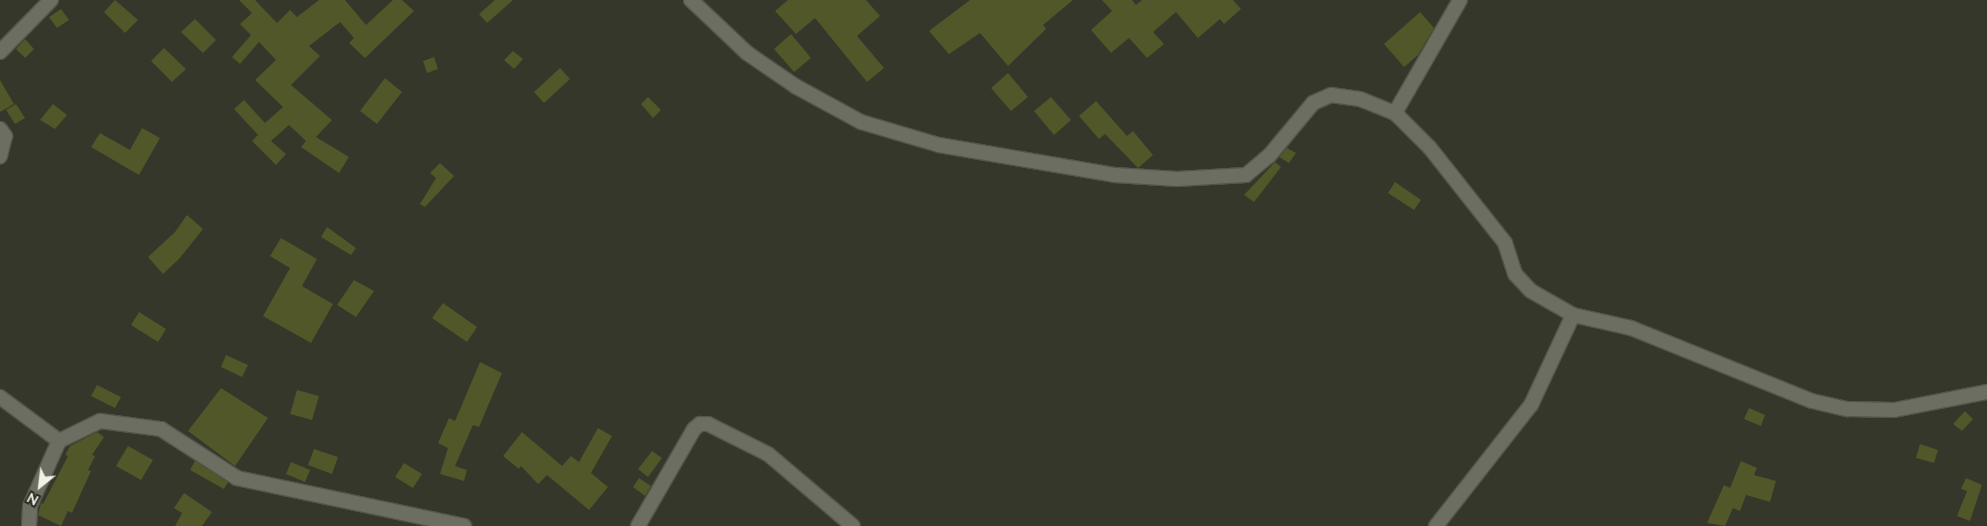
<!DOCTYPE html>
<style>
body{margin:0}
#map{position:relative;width:1987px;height:526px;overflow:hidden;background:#34372a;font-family:Mulish,sans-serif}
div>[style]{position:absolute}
.building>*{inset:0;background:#515728}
.roads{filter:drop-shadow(1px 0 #53554a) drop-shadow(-1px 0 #53554a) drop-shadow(0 1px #53554a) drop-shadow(0 -1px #53554a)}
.minor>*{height:14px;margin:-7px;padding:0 7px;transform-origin:7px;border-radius:7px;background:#6b6e60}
span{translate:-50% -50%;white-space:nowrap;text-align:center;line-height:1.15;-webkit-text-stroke:5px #2a2d20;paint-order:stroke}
.north{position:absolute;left:15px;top:461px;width:50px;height:50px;-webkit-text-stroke:4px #2a2d20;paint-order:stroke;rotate:209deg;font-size:14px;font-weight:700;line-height:20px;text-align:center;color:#f0f2ea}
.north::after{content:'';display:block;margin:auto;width:18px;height:22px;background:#f0f2ea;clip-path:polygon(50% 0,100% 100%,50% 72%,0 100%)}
</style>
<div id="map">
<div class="building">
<i style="clip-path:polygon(115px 0,138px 20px,125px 33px,104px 12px)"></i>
<i style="clip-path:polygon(239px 0,255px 0,277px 23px,290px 10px,297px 17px,319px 0,345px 0,366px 25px,393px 0,402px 0,414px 11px,365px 58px,349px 43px,354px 38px,340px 22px,309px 46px,320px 56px,291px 85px,332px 120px,316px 137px,349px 157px,339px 173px,301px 147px,306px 141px,289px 125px,271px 141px,286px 154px,276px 165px,252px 141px,258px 135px,234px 109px,244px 100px,265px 123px,283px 107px,255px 80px,276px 60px,259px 42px,240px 64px,232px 57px,251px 35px,240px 24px,252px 13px)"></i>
<i style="clip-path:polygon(495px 0,513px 0,487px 23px,479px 14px)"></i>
<i style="clip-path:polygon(788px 0,866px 0,880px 16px,857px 36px,884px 68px,867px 82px,815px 18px,796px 34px,775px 11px)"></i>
<i style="clip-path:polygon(970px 0,1073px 0,1043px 25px,1046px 29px,1008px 66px,980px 33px,949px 54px,929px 31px)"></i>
<i style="clip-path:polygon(1102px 0,1132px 0,1136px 5px,1142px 0,1233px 0,1241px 9px,1224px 24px,1220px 19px,1198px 38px,1176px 12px,1153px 32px,1164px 44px,1147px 58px,1129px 38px,1111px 53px,1091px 30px,1112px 11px)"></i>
<i style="clip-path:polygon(61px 9px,69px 20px,57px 28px,49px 17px)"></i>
<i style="clip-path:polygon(1420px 12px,1434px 28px,1418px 55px,1404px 67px,1384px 44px)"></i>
<i style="clip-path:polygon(195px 19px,216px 40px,203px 53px,181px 32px)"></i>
<i style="clip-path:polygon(791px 34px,811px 58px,794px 72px,774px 49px)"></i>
<i style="clip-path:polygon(25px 39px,34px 49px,25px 58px,16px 49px)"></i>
<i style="clip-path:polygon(164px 48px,186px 69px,172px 82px,151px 61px)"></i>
<i style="clip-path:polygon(513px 51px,523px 59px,514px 69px,504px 60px)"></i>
<i style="clip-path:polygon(434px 57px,438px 69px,427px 73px,423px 61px)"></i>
<i style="clip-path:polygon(560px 68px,570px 79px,544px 103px,534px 92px)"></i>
<i style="clip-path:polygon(1008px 73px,1028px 97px,1011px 111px,991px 88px)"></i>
<i style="clip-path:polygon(385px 78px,402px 92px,377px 124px,360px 111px)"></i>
<i style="clip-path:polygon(0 80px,14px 104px,0 112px)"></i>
<i style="clip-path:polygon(648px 97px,661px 110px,653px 118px,641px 104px)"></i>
<i style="clip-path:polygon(1051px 97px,1071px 120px,1054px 135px,1034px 111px)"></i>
<i style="clip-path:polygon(1096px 101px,1127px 136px,1133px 131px,1153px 155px,1138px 168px,1105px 134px,1099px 139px,1079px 116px)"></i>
<i style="clip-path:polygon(16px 104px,25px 118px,15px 124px,6px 110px)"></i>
<i style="clip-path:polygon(53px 104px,67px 115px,55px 129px,40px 120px)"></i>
<i style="clip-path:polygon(142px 128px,160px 138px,139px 175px,91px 147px,100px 133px,130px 150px)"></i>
<i style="clip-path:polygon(1287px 148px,1296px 153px,1289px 163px,1279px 157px)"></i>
<i style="clip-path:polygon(1275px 162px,1281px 167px,1254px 202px,1244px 195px)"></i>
<i style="clip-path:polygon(440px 163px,454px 176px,425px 207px,420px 204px,436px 178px,430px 173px)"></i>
<i style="clip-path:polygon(1395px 182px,1421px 200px,1414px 210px,1388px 193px)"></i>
<i style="clip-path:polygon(187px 215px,203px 229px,180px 258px,163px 274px,148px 257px,175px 232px)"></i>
<i style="clip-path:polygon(327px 227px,356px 248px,351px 255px,321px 237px)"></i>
<i style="clip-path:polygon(281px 238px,317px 259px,302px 286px,333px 304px,311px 343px,263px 316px,290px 268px,270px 256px)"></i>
<i style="clip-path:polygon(354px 280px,374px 291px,356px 317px,337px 305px)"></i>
<i style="clip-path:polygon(443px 303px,477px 327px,467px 342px,432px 318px)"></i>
<i style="clip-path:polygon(139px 312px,166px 329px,158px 342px,131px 325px)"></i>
<i style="clip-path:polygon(226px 355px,248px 365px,242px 377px,221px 367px)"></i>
<i style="clip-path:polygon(480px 362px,502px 373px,479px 427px,473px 425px,455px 466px,467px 470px,464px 481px,440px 474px,448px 448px,438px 443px,449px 418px,455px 421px)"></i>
<i style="clip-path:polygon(97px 385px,121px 397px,115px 408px,91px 396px)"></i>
<i style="clip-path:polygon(221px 388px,268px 418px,235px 466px,188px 431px)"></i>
<i style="clip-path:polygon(297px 390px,319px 396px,312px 420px,290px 414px)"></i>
<i style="clip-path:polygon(1749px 408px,1765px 415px,1761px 426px,1744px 419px)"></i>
<i style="clip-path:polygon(1965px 411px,1973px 419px,1962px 431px,1953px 424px)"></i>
<i style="clip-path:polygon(598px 428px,612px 436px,591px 473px,608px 487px,589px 510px,547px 475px,538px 484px,521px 466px,519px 469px,503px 456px,522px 432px,562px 466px,571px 456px,579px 462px)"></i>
<i style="clip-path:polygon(97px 432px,104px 437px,92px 455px,95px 456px,88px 470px,91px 471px,72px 513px,68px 511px,61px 526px,38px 515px,41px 503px,43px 504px,68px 456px,65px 455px,70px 446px)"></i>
<i style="clip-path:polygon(1920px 444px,1938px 450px,1934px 463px,1916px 458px)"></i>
<i style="clip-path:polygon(128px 446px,153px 460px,141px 480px,116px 466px)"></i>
<i style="clip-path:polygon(314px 449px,338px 457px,332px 474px,308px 465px)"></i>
<i style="clip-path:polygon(652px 451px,662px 458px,648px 477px,638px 469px)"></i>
<i style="clip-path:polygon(195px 461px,228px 482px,224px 489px,190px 470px)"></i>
<i style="clip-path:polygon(1741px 461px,1757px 468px,1754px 475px,1776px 481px,1770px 502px,1746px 495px,1740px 511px,1733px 508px,1725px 526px,1707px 523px,1724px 485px,1730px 488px)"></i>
<i style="clip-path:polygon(291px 462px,310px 470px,305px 482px,286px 474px)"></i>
<i style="clip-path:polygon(404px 463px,422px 474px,413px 488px,395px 477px)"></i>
<i style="clip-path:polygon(639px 478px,651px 486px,645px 496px,633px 487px)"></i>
<i style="clip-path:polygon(1966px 478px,1982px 485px,1970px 521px,1957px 516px,1967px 491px,1961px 489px)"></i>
<i style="clip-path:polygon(184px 493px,212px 512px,202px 526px,175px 526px,182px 513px,174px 508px)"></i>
</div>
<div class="roads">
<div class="minor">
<i style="left:691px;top:0;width:77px;rotate:43.4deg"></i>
<i style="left:747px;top:53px;width:58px;rotate:34.5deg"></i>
<i style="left:795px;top:86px;width:75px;rotate:28.6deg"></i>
<i style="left:861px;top:122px;width:81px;rotate:16.4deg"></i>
<i style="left:939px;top:145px;width:179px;rotate:9.7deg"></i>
<i style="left:1115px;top:175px;width:62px;rotate:3.7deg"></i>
<i style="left:1177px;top:179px;width:69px;rotate:-3.3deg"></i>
<i style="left:1246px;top:175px;width:30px;rotate:-40deg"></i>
<i style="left:1269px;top:156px;width:69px;rotate:-50.3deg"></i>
<i style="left:1313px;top:103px;width:20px;rotate:-24deg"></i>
<i style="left:1331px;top:95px;width:29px;rotate:8deg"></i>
<i style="left:1360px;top:99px;width:38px;rotate:22deg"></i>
<i style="left:1395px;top:113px;width:49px;rotate:45deg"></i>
<i style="left:1430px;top:148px;width:121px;rotate:51.7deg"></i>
<i style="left:1505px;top:243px;width:33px;rotate:72deg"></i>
<i style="left:1515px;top:274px;width:23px;rotate:47deg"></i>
<i style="left:1531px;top:291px;width:48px;rotate:29.7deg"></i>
<i style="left:1573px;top:315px;width:59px;rotate:12.6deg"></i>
<i style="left:1631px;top:328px;width:195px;rotate:22deg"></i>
<i style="left:1812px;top:401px;width:37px;rotate:13deg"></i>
<i style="left:1848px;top:409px;width:46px;rotate:1.2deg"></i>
<i style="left:1894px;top:410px;width:95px;rotate:-11deg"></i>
<i style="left:0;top:52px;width:73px;rotate:-45.6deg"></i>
<i style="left:1395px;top:113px;width:130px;rotate:-60.1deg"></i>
<i style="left:0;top:129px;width:9px;rotate:54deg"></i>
<i style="left:5px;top:136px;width:21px;rotate:104deg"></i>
<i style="left:0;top:397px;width:74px;rotate:36.7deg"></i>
<i style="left:29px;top:526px;width:20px;rotate:-87deg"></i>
<i style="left:30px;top:506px;width:71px;rotate:-66deg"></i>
<i style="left:59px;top:441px;width:46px;rotate:-26deg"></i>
<i style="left:100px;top:421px;width:62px;rotate:7.5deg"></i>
<i style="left:161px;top:429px;width:90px;rotate:32.8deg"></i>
<i style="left:237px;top:478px;width:232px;rotate:11.9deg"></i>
<i style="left:638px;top:526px;width:112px;rotate:-60deg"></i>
<i style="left:694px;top:429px;width:8px;rotate:-40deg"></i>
<i style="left:700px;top:424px;width:8px"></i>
<i style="left:708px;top:424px;width:67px;rotate:26.6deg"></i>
<i style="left:768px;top:454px;width:111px;rotate:40.3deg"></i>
<i style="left:1436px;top:526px;width:154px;rotate:-51.9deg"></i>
<i style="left:1531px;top:405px;width:99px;rotate:-65deg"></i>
</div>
</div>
<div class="north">N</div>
</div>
